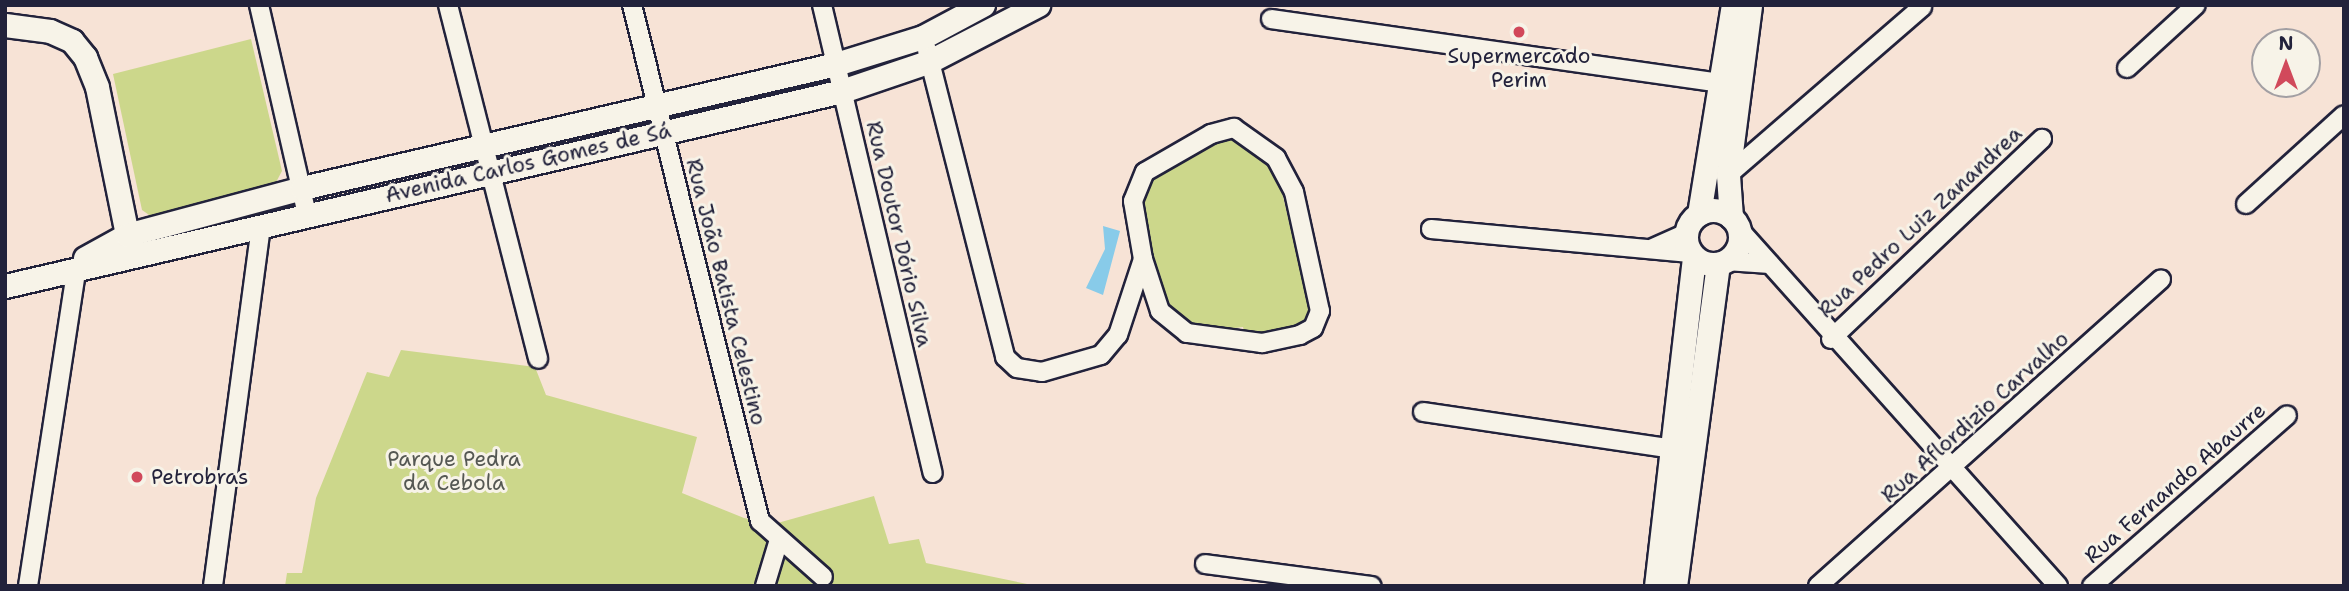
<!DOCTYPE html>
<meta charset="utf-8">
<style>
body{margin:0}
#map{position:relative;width:2349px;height:591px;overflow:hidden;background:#f7e3d6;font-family:"Shantell Sans",sans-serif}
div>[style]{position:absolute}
.green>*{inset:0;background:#ccd78b}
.water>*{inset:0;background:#88cbe9}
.roads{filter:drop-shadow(2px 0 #22223b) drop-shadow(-2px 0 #22223b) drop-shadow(0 2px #22223b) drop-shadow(0 -2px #22223b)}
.minor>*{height:18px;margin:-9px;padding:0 9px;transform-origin:9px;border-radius:9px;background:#f7f3e8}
.tertiary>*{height:23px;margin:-11.5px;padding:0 11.5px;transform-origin:11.5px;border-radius:11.5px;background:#f7f3e8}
.tertiary>.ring{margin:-11.5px;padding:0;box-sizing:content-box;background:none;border:23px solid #f7f3e8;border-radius:50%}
.dots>*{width:19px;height:19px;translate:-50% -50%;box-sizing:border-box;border:4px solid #f7f3e8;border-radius:50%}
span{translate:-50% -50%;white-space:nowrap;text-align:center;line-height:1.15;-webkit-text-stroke:6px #f7f3e8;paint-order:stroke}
.poi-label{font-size:21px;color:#22223b}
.left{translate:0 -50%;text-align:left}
.street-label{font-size:21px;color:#22223b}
.park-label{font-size:21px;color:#555853}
.frame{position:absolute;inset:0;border:7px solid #22223b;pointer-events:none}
.north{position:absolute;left:2251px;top:28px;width:70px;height:70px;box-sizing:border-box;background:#f7f3e8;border:2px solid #a29fa3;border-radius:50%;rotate:0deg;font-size:19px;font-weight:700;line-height:28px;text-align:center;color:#22223b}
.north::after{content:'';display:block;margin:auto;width:24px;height:32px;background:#d1495b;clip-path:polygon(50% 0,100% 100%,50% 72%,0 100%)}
</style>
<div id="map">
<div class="green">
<i style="clip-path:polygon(251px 39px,282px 171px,274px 186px,152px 217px,142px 210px,113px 74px)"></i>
<i style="clip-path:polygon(1235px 132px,1276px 167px,1312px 318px,1306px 327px,1246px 340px,1243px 327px,1200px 332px,1170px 321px,1137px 199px,1143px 185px)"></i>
<i style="clip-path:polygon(401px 350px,535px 367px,546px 395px,697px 437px,682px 493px,744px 518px,774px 524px,874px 496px,889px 544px,919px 539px,926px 563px,1037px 586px,285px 586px,287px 573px,302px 573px,316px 498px,367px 372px,389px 377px)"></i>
</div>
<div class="water">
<i style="clip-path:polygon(1103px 226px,1120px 231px,1103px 295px,1086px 288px,1105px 249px)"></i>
</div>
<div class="roads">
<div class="minor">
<i style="left:259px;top:5px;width:215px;rotate:77.1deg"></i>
<i style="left:448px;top:5px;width:365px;rotate:75.7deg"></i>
<i style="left:632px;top:5px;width:532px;rotate:76.07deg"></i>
<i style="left:760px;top:521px;width:84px;rotate:41.6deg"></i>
<i style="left:822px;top:5px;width:481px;rotate:76.7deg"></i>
<i style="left:1271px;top:19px;width:455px;rotate:8.1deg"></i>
<i style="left:927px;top:50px;width:317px;rotate:75.7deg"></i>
<i style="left:1005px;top:357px;width:16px;rotate:43deg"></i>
<i style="left:1017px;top:368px;width:25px;rotate:9deg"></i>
<i style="left:1042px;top:372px;width:61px;rotate:-16.1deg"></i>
<i style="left:1101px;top:355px;width:26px;rotate:-50deg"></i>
<i style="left:1118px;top:335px;width:80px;rotate:-71.8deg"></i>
<i style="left:2127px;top:68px;width:93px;rotate:-42.4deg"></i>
<i style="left:1234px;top:128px;width:52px;rotate:35.5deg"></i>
<i style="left:1276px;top:158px;width:38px;rotate:62deg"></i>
<i style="left:1294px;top:192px;width:122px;rotate:77.7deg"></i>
<i style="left:1320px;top:311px;width:18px;rotate:112deg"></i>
<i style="left:1313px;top:328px;width:15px;rotate:152deg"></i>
<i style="left:1300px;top:335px;width:39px;rotate:168deg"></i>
<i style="left:1262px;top:343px;width:76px;rotate:-172.4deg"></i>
<i style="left:1187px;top:333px;width:35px;rotate:-141deg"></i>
<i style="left:1160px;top:311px;width:55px;rotate:-108.1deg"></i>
<i style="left:1143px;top:259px;width:59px;rotate:-99.8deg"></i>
<i style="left:1133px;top:201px;width:31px;rotate:-68deg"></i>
<i style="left:1145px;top:172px;width:76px;rotate:-29.9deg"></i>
<i style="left:1211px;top:134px;width:24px;rotate:-15deg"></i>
<i style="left:1728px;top:175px;width:257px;rotate:-40.9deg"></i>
<i style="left:2246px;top:204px;width:132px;rotate:-42.2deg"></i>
<i style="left:1738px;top:228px;width:480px;rotate:48.2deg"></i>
<i style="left:1431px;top:229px;width:260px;rotate:5.3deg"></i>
<i style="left:1653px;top:248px;width:35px;rotate:-24deg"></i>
<i style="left:1726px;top:261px;width:44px;rotate:3.9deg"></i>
<i style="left:1831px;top:339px;width:291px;rotate:-43.5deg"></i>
<i style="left:1423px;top:412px;width:253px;rotate:8.4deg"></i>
<i style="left:1205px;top:564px;width:168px;rotate:7.5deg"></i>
<i style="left:28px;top:586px;width:318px;rotate:-81.3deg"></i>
<i style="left:213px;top:586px;width:363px;rotate:-82.4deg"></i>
<i style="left:765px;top:586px;width:45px;rotate:-73.2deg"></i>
<i style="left:1818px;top:586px;width:460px;rotate:-41.8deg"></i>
<i style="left:2092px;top:586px;width:259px;rotate:-41.2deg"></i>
</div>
<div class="tertiary">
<i style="left:5px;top:25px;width:45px;rotate:7.6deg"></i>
<i style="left:50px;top:31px;width:24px;rotate:24deg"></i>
<i style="left:72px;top:41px;width:21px;rotate:51deg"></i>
<i style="left:85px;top:57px;width:32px;rotate:68deg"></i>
<i style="left:97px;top:87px;width:151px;rotate:78.5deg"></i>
<i class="ring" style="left:1686px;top:210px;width:31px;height:31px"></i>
<i style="left:1699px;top:214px;width:212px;rotate:-80.8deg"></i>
<i style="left:1731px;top:217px;width:42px;rotate:-94.1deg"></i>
<i style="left:1728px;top:175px;width:171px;rotate:-82.6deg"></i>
<i style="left:85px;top:258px;width:48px;rotate:-28.7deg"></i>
<i style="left:127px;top:235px;width:181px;rotate:-15deg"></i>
<i style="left:302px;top:188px;width:548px;rotate:-13.07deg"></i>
<i style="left:836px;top:64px;width:91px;rotate:-17.2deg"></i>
<i style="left:923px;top:37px;width:68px;rotate:-28.1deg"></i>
<i style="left:5px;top:286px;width:859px;rotate:-13.11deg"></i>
<i style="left:842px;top:91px;width:93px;rotate:-18.8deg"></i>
<i style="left:930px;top:61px;width:122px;rotate:-27.4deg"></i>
<i style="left:1656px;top:586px;width:330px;rotate:-83.4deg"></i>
<i style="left:1675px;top:586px;width:325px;rotate:-82.4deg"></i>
</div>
</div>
<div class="dots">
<i style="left:1519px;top:32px;background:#d1495b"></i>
<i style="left:137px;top:477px;background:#d1495b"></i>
</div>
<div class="poi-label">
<span style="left:1519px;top:68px">Supermercado<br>Perim</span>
<span class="left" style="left:151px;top:477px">Petrobras</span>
</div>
<div class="street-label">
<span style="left:528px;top:163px;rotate:-13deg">Avenida Carlos Gomes de Sá</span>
<span style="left:1920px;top:222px;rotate:-43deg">Rua Pedro Luiz Zanandrea</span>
<span style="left:899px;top:234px;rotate:77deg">Rua Doutor Dório Silva</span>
<span style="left:726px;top:292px;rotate:76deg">Rua João Batista Celestino</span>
<span style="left:1975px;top:417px;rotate:-42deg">Rua Aflordizio Carvalho</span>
<span style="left:2175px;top:483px;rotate:-41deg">Rua Fernando Abaurre</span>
</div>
<div class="park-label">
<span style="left:454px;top:471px">Parque Pedra<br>da Cebola</span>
</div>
<div class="frame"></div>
<div class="north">N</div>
</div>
